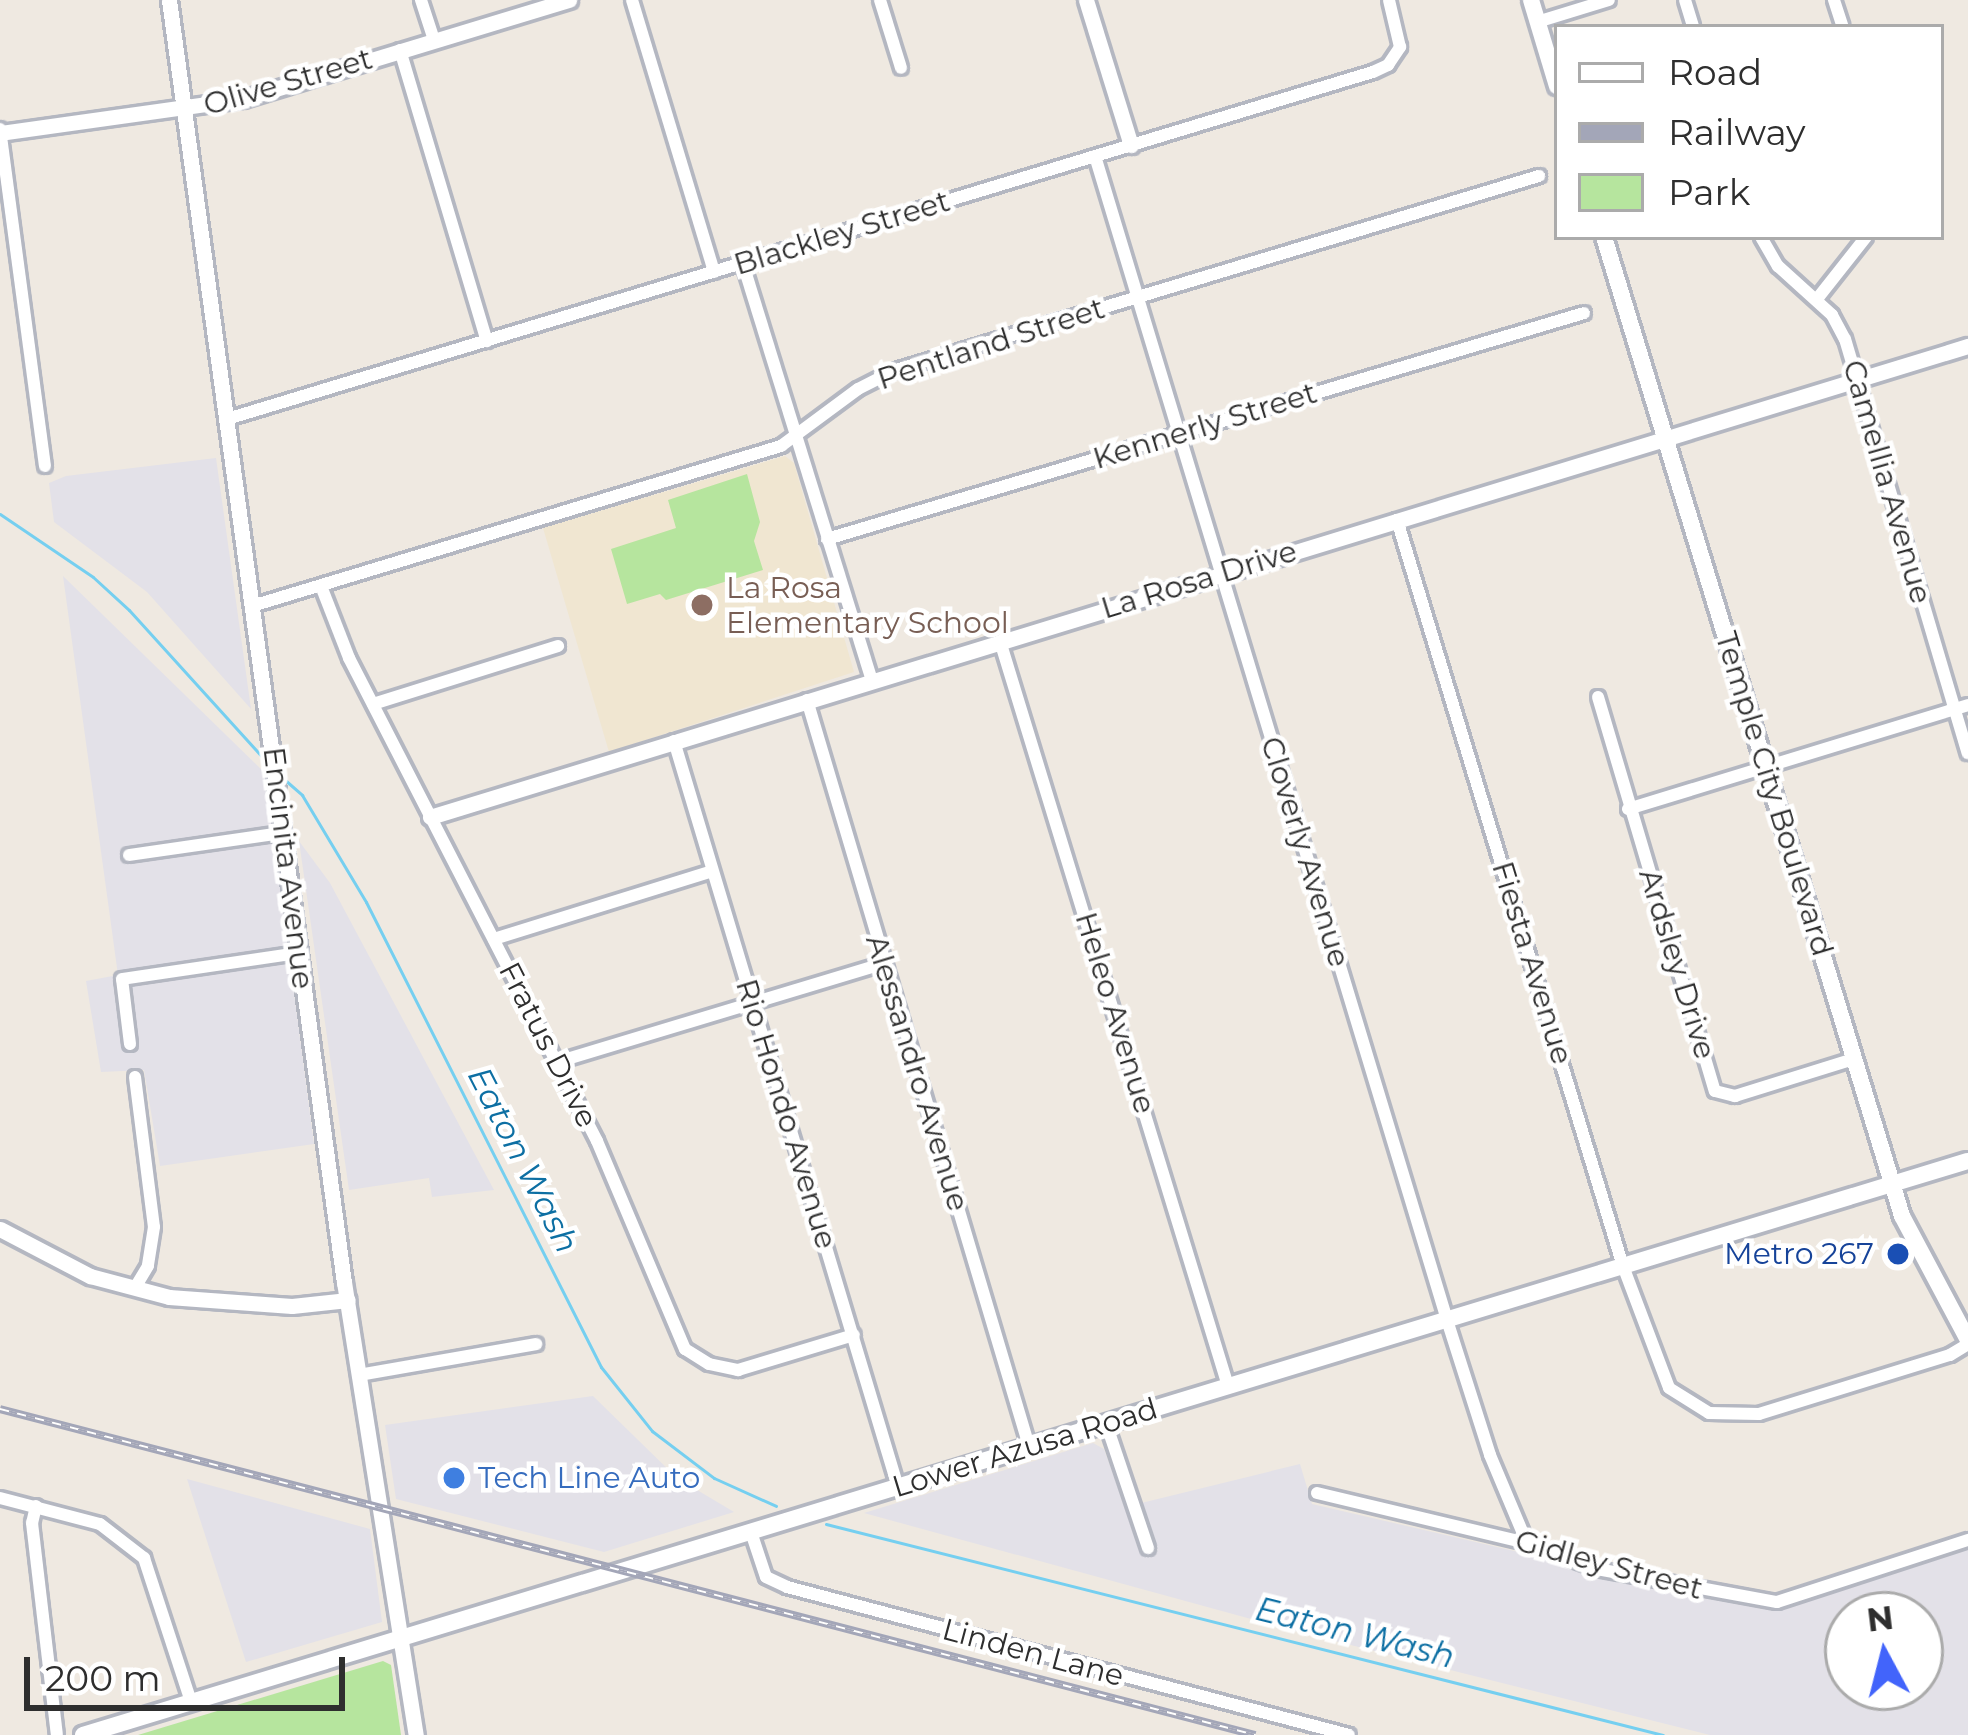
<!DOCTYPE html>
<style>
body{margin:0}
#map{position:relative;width:1968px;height:1735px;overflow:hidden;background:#efe9e1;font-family:Montserrat,sans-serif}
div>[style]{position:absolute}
.industrial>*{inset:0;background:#e3e1e8}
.education>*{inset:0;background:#f0e6d1}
.green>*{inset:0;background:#b6e59e}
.stream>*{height:3px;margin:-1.5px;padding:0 1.5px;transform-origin:1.5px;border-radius:1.5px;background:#75cff0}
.roads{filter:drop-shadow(3px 0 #b4b7c1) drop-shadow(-3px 0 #b4b7c1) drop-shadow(0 3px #b4b7c1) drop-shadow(0 -3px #b4b7c1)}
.minor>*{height:12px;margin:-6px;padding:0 6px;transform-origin:6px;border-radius:6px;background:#fff}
.tertiary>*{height:15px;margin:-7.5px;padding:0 7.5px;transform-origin:7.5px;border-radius:7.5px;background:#fff}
.secondary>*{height:16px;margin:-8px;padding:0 8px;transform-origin:8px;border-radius:8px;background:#fff}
.rail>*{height:8px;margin-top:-4px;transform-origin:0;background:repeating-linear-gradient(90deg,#fff 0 9px,#a3a6b8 0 18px);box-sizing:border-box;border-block:3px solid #a3a6b8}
.dots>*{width:33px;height:33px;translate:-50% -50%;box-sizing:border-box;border:6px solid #fff;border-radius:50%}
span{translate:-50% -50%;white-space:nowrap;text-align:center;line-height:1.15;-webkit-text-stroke:9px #fff;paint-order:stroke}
.street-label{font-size:30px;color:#2e2e2e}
.education-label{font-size:30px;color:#785e54}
.left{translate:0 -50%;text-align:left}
.transit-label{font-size:30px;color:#164399}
.right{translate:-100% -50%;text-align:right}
.shop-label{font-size:30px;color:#366cbe}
.water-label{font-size:33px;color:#0d6fa3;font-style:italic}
.legend{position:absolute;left:1554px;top:24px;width:390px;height:216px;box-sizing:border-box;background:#fff;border:3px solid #ababab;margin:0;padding:15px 21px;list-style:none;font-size:36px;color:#2e2e2e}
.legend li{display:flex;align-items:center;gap:24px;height:60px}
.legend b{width:60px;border:3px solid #ababab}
.north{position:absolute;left:1824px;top:1591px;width:120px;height:120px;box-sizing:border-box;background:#fff;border:3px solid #ababab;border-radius:50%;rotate:353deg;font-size:33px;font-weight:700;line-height:48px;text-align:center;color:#2e2e2e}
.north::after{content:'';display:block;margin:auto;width:42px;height:54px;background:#4264fb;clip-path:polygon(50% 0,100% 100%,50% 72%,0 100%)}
.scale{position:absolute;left:24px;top:1657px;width:321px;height:54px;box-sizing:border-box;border:6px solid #2e2e2e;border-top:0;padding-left:15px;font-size:36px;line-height:42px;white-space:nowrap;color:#2e2e2e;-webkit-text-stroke:9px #fff;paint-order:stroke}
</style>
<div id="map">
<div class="industrial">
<i style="clip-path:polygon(216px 458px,251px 709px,147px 592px,54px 522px,49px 483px,66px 476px)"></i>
<i style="clip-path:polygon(63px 576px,265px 773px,314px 1144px,160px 1166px,144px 1070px,101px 1072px,86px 981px,118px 975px)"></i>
<i style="clip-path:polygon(299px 841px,330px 883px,494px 1190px,432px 1197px,429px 1178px,349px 1190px)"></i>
<i style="clip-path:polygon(593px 1396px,677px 1478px,734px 1512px,604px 1552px,396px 1499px,385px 1425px)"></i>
<i style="clip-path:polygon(evenodd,1093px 1443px,1104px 1449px,1125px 1507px,1300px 1464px,1312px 1504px,1768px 1610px,1968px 1549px,1968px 1735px,1710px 1735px,1295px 1631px,864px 1513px,1093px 1443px,1848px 1615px,1920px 1615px,1920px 1687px,1848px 1687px,1848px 1615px)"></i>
<i style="clip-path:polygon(187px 1479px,370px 1529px,382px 1622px,246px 1662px)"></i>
</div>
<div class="education">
<i style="clip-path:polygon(785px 456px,794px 463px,854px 672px,609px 752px,543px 528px)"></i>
</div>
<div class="green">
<i style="clip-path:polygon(747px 474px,760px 522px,754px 541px,763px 570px,666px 600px,660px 594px,627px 604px,611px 549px,676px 528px,668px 500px)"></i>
<i style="clip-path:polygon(383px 1661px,391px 1665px,401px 1735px,138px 1735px)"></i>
</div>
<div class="stream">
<i style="left:0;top:514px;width:112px;rotate:34.1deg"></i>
<i style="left:93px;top:577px;width:49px;rotate:42.5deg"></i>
<i style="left:129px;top:610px;width:201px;rotate:47.8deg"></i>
<i style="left:285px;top:780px;width:23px;rotate:41deg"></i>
<i style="left:302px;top:795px;width:125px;rotate:59.1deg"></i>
<i style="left:366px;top:902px;width:521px;rotate:63.19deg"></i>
<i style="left:601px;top:1367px;width:82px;rotate:51.4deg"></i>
<i style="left:652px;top:1431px;width:78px;rotate:37.2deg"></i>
<i style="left:714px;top:1478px;width:68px;rotate:24.3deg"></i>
<i style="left:826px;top:1524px;width:863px;rotate:14.15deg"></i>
</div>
<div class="roads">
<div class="minor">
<i style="left:421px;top:0;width:42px;rotate:72deg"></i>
<i style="left:632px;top:0;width:284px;rotate:73.2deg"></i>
<i style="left:880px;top:0;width:71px;rotate:72.8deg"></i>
<i style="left:1685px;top:0;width:28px;rotate:73deg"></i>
<i style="left:1834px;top:0;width:28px;rotate:72deg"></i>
<i style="left:1537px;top:22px;width:75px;rotate:-17deg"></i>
<i style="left:400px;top:50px;width:304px;rotate:73.4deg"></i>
<i style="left:0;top:129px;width:340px;rotate:82.4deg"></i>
<i style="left:1095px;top:156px;width:1216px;rotate:73.17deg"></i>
<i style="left:1447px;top:1320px;width:142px;rotate:72.3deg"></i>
<i style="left:1490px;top:1455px;width:95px;rotate:67.2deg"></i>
<i style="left:1761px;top:237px;width:34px;rotate:60deg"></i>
<i style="left:1778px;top:266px;width:73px;rotate:42.2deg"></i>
<i style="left:1832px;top:315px;width:27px;rotate:62deg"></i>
<i style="left:1845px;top:339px;width:432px;rotate:73.5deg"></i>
<i style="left:743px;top:264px;width:436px;rotate:72.8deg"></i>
<i style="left:1817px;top:299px;width:79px;rotate:-51.7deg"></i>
<i style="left:227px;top:419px;width:1197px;rotate:-16.85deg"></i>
<i style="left:1373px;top:72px;width:17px;rotate:-25deg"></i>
<i style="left:1388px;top:65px;width:22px;rotate:-56deg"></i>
<i style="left:1400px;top:47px;width:48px;rotate:-103.2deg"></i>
<i style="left:1397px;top:520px;width:779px;rotate:73.15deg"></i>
<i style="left:1623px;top:1266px;width:130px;rotate:69.3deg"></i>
<i style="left:1669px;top:1388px;width:47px;rotate:32deg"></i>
<i style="left:1709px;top:1413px;width:50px;rotate:1.1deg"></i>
<i style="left:1759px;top:1414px;width:200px;rotate:-17.2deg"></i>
<i style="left:1950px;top:1355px;width:21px;rotate:-31deg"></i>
<i style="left:827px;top:539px;width:790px;rotate:-16.62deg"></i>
<i style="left:321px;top:586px;width:77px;rotate:68.7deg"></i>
<i style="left:349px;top:658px;width:543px;rotate:62.82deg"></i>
<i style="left:597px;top:1141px;width:226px;rotate:67.1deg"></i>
<i style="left:685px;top:1349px;width:28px;rotate:32deg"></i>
<i style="left:709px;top:1364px;width:30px;rotate:12deg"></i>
<i style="left:738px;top:1370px;width:121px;rotate:-16.8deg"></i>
<i style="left:252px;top:606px;width:553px;rotate:-16.83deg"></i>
<i style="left:781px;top:446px;width:96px;rotate:-36.5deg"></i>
<i style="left:858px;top:389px;width:39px;rotate:-27deg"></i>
<i style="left:893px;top:371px;width:675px;rotate:-16.8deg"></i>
<i style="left:1000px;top:641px;width:779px;rotate:72.98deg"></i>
<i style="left:1598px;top:697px;width:411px;rotate:73.5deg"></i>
<i style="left:1715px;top:1091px;width:21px;rotate:14deg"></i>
<i style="left:1735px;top:1096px;width:125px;rotate:-17.3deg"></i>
<i style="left:807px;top:700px;width:778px;rotate:73.43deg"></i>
<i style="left:373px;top:704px;width:194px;rotate:-17.4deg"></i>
<i style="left:674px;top:741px;width:779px;rotate:73.29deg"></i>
<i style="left:1628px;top:809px;width:356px;rotate:-17deg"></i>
<i style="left:129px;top:855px;width:155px;rotate:-8.2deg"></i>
<i style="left:494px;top:939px;width:228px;rotate:-17.3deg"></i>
<i style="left:130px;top:1044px;width:65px;rotate:-97deg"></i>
<i style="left:122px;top:979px;width:178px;rotate:-8.4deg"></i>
<i style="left:557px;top:1062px;width:342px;rotate:-16.8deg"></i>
<i style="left:135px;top:1077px;width:151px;rotate:82.8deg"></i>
<i style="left:154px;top:1227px;width:39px;rotate:99deg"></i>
<i style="left:148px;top:1266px;width:26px;rotate:121deg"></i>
<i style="left:359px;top:1375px;width:180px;rotate:-9.9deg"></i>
<i style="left:1106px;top:1423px;width:132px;rotate:71.4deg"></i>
<i style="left:1317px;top:1493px;width:216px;rotate:13.4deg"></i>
<i style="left:1527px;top:1543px;width:75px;rotate:20.4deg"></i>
<i style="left:1597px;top:1569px;width:183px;rotate:10.4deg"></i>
<i style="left:1777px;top:1602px;width:201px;rotate:-18deg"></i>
<i style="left:0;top:1498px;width:103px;rotate:14.6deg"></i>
<i style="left:100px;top:1524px;width:56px;rotate:37.7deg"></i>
<i style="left:144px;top:1558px;width:151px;rotate:71.9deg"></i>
<i style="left:36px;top:1506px;width:17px;rotate:103deg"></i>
<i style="left:32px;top:1523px;width:213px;rotate:83.3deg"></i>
<i style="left:751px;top:1532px;width:47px;rotate:71.6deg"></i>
<i style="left:766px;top:1577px;width:23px;rotate:25deg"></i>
<i style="left:787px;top:1587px;width:581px;rotate:14.75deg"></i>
</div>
<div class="tertiary">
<i style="left:169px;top:0;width:1294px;rotate:82.23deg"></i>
<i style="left:344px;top:1282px;width:459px;rotate:81deg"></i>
<i style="left:1086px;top:0;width:152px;rotate:72.8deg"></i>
<i style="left:0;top:133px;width:245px;rotate:-8deg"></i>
<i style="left:243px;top:99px;width:341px;rotate:-16.9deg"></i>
<i style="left:430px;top:817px;width:1609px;rotate:-17.03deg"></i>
<i style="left:0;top:1229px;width:102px;rotate:27.6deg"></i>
<i style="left:90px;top:1276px;width:82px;rotate:14.9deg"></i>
<i style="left:169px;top:1297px;width:123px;rotate:4.2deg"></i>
<i style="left:292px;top:1306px;width:56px;rotate:-6.1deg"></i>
</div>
<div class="secondary">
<i style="left:1531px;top:0;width:90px;rotate:73.2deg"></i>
<i style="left:1604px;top:237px;width:1023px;rotate:73.07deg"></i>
<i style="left:1902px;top:1216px;width:140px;rotate:62deg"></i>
<i style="left:83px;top:1735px;width:1970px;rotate:-16.94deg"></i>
</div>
</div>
<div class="rail">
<i style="left:0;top:1409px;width:1297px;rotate:14.56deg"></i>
</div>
<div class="dots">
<i style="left:702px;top:605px;background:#8d6e63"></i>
<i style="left:1898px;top:1254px;background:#1a4fb4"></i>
<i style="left:454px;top:1478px;background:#3f7fe0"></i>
</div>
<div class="street-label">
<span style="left:288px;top:82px;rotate:-16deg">Olive Street</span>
<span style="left:842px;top:233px;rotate:-17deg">Blackley Street</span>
<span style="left:991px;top:344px;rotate:-18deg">Pentland Street</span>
<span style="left:1205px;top:426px;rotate:-17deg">Kennerly Street</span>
<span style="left:1887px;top:482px;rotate:74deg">Camellia Avenue</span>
<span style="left:1199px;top:580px;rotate:-17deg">La Rosa Drive</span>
<span style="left:1774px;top:794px;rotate:73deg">Temple City Boulevard</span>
<span style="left:1305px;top:852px;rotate:73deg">Cloverly Avenue</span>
<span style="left:288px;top:868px;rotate:83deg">Encinita Avenue</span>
<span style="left:1532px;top:963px;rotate:73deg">Fiesta Avenue</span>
<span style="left:1677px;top:964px;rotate:73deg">Ardsley Drive</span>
<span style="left:1115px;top:1013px;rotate:73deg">Heleo Avenue</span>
<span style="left:548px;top:1045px;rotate:63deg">Fratus Drive</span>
<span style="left:917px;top:1073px;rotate:73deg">Alessandro Avenue</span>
<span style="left:786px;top:1114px;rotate:73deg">Rio Hondo Avenue</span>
<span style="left:1025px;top:1448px;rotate:-17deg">Lower Azusa Road</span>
<span style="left:1609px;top:1565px;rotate:15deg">Gidley Street</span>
<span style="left:1033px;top:1653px;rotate:15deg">Linden Lane</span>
</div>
<div class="education-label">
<span class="left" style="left:726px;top:605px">La Rosa<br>Elementary School</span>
</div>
<div class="transit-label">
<span class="right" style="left:1874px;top:1254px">Metro 267</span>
</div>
<div class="shop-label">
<span class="left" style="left:478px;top:1478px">Tech Line Auto</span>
</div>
<div class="water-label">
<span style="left:523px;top:1160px;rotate:63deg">Eaton Wash</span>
<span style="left:1355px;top:1633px;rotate:14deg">Eaton Wash</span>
</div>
<ul class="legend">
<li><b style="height:15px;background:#fff"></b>Road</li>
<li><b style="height:15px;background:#a3a6b8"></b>Railway</li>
<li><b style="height:33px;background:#b6e59e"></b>Park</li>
</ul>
<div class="north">N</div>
<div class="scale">200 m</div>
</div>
